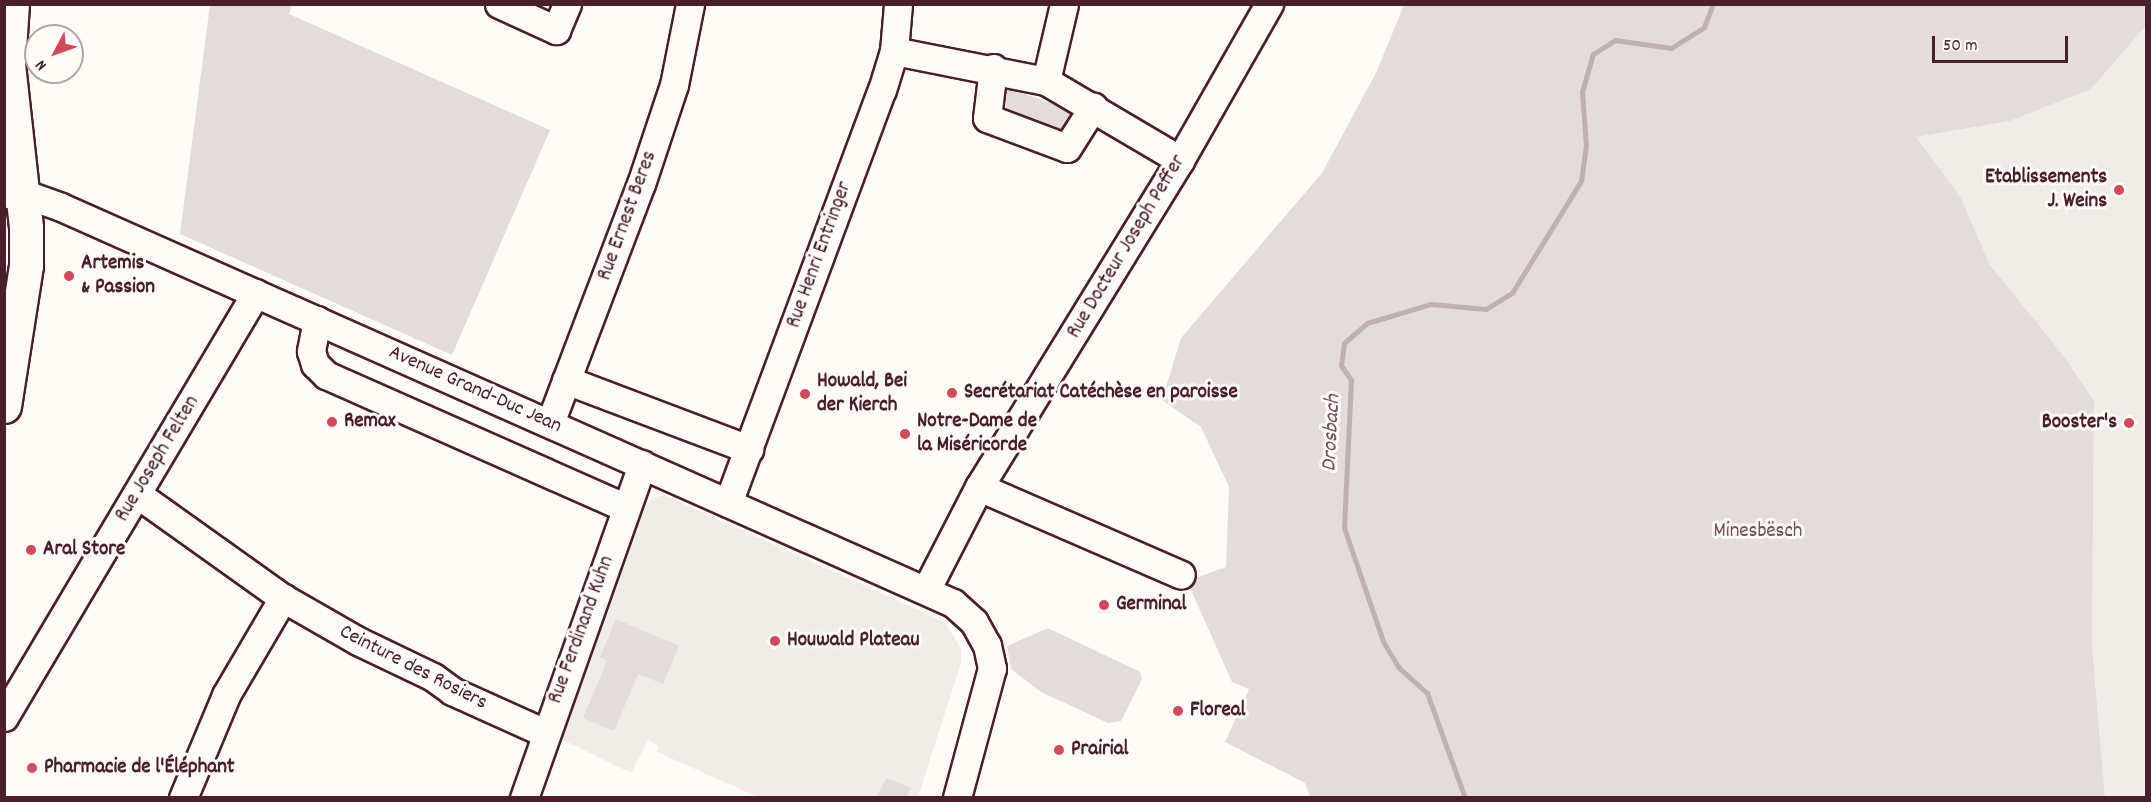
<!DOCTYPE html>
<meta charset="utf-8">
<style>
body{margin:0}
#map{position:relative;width:2151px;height:802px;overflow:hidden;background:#fdfcf7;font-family:Dekko,sans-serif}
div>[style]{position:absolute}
.built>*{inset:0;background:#f0ece8}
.green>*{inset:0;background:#e3dcda}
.stream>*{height:5px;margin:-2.5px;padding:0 2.5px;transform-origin:2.5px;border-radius:2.5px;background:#c0b1b1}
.roads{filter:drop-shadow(2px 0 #4a1f2b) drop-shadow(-2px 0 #4a1f2b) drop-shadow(0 2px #4a1f2b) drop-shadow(0 -2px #4a1f2b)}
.minor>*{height:27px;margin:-13.5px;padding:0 13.5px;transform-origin:13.5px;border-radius:13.5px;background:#fdfcf7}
.major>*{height:33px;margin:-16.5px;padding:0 16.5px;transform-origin:16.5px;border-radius:16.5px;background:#fdfcf7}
.dots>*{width:16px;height:16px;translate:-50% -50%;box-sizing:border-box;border:3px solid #fdfcf7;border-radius:50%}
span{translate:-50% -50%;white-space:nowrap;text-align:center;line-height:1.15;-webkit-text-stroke:6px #fdfcf7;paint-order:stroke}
.poi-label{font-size:21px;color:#4a1f2b;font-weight:700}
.right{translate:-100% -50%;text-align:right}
.left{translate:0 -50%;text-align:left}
.street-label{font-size:21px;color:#4a1f2b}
.park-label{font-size:21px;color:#704e57}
.water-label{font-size:22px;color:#73525a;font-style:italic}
.frame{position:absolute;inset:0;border:6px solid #4a1f2b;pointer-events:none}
.north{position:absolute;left:24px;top:24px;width:60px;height:60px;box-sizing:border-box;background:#fdfcf7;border:2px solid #b5a4a5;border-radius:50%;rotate:229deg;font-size:16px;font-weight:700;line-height:24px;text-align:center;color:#4a1f2b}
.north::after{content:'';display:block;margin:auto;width:21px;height:27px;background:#d1495b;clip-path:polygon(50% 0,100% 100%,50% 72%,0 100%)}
.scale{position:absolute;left:1932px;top:36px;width:136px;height:27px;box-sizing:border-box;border:3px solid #4a1f2b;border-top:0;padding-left:8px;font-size:18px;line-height:21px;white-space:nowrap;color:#4a1f2b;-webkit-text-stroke:4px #fdfcf7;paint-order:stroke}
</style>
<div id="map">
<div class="built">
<i style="clip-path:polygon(2146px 26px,2146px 797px,2105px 797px,2092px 645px,2094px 401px,2063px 355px,1990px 265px,1961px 198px,1916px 137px,2010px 121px,2091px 89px)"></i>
<i style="clip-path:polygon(664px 495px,945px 622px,961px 649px,961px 663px,918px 797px,758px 797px,657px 752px,659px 746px,648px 740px,631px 773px,561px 739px,604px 605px,641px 510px,653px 498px)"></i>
</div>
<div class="green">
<i style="clip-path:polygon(210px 5px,292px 5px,289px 14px,550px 130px,452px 355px,180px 234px)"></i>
<i style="clip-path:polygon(1404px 5px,2146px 5px,2146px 26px,2091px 89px,2010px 121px,1916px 137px,1961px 198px,1990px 265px,2063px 355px,2094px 401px,2092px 645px,2105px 797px,1310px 797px,1305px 783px,1225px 742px,1249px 689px,1232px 682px,1187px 581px,1226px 567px,1229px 487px,1201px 427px,1162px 400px,1181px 338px,1322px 173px,1376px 73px)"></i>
<i style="clip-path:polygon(1007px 88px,1059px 106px,1079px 119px,1057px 135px,1010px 113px,1003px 102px)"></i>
<i style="clip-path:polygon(616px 619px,679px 646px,663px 684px,638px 674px,614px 731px,583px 718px,607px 661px,600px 657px)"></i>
<i style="clip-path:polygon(1048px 628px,1140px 672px,1142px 679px,1121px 721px,1108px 723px,1041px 692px,1011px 669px,1007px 646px)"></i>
<i style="clip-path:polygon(886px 778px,911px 788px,907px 797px,877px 797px)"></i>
</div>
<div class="stream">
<i style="left:1465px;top:798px;width:112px;rotate:-109.9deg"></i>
<i style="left:1427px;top:693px;width:38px;rotate:-138deg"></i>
<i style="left:1399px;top:668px;width:31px;rotate:-121deg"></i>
<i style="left:1383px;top:641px;width:120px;rotate:-109deg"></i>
<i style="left:1344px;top:528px;width:148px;rotate:-87.3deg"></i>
<i style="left:1351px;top:380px;width:18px;rotate:-124deg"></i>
<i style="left:1341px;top:365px;width:22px;rotate:-82deg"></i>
<i style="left:1344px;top:343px;width:30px;rotate:-41deg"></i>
<i style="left:1367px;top:323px;width:67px;rotate:-16.5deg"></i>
<i style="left:1431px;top:304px;width:55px;rotate:5.2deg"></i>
<i style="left:1486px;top:309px;width:31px;rotate:-32deg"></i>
<i style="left:1512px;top:293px;width:132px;rotate:-58.4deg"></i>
<i style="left:1581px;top:181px;width:35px;rotate:-82deg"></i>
<i style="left:1586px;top:146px;width:54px;rotate:-94.2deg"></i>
<i style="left:1582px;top:92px;width:40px;rotate:-74deg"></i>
<i style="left:1593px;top:54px;width:26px;rotate:-32deg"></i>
<i style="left:1615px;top:40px;width:57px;rotate:8.1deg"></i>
<i style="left:1671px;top:48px;width:39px;rotate:-32deg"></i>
<i style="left:1704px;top:27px;width:25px;rotate:-69deg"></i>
</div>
<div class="roads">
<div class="minor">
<i style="left:499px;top:4px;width:63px;rotate:24.5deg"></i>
<i style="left:556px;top:30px;width:28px;rotate:-67deg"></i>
<i style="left:894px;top:51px;width:155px;rotate:11.2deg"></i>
<i style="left:1046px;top:81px;width:156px;rotate:30.5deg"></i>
<i style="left:993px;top:68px;width:50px;rotate:96.8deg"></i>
<i style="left:987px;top:118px;width:85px;rotate:20.6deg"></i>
<i style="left:1067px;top:148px;width:49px;rotate:-57.6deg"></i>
<i style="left:1046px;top:81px;width:79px;rotate:-76.8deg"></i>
<i style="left:4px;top:194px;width:18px;rotate:-3deg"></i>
<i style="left:22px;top:193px;width:41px;rotate:19.7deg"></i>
<i style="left:61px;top:207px;width:976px;rotate:23.94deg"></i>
<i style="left:953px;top:603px;width:28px;rotate:42deg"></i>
<i style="left:974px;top:622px;width:26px;rotate:61deg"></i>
<i style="left:987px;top:645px;width:24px;rotate:78deg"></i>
<i style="left:992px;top:668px;width:135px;rotate:105.1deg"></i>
<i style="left:317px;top:320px;width:32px;rotate:101deg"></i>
<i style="left:311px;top:351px;width:14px;rotate:73deg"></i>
<i style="left:315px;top:364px;width:16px;rotate:45deg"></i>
<i style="left:326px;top:375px;width:328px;rotate:23.9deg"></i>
<i style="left:566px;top:380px;width:196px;rotate:20.7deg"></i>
<i style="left:550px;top:423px;width:256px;rotate:-69.2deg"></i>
<i style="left:641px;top:184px;width:104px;rotate:-71.6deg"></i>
<i style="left:674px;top:85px;width:83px;rotate:-78.8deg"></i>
<i style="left:979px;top:487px;width:220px;rotate:23.5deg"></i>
<i style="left:137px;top:494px;width:179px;rotate:35.5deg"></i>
<i style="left:283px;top:598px;width:86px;rotate:29.8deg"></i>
<i style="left:358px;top:641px;width:83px;rotate:25.6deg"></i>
<i style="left:433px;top:677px;width:24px;rotate:36deg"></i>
<i style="left:452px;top:691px;width:102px;rotate:24.3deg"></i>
<i style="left:728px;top:503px;width:441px;rotate:-69.6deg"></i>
<i style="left:882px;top:90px;width:41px;rotate:-72.9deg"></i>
<i style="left:894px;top:51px;width:47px;rotate:-85.1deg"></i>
<i style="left:926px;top:590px;width:116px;rotate:-62.8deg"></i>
<i style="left:979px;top:487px;width:384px;rotate:-58.4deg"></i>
<i style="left:1180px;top:160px;width:180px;rotate:-60.3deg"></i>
<i style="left:4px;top:717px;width:493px;rotate:-59.3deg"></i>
<i style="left:183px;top:798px;width:112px;rotate:-67.3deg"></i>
<i style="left:226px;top:695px;width:113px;rotate:-59.6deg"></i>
<i style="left:524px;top:798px;width:354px;rotate:-70.5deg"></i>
</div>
<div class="major">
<i style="left:4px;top:406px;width:143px;rotate:-81.1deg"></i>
<i style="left:26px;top:265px;width:38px;rotate:-90deg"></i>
<i style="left:26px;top:227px;width:164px;rotate:-96.3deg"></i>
<i style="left:8px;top:64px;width:60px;rotate:-86.2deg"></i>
</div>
</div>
<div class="dots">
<i style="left:2119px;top:190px;background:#d1495b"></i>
<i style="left:69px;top:276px;background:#d1495b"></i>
<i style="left:952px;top:393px;background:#d1495b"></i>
<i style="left:805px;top:394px;background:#d1495b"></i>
<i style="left:332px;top:422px;background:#d1495b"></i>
<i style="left:2129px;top:423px;background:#d1495b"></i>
<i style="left:905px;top:434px;background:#d1495b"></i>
<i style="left:31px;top:550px;background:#d1495b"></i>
<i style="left:1104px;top:605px;background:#d1495b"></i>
<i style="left:775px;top:641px;background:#d1495b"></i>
<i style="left:1178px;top:711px;background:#d1495b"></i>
<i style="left:1059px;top:750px;background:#d1495b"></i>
<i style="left:32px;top:768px;background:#d1495b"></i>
</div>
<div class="poi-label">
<span class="right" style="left:2107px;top:190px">Etablissements<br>J. Weins</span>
<span class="left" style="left:81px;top:276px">Artemis<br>&amp; Passion</span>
<span class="left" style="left:817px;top:394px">Howald, Bei<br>der Kierch</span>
<span class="left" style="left:964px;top:393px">Secrétariat Catéchèse en paroisse</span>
<span class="left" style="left:344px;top:422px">Remax</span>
<span class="left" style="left:917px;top:434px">Notre-Dame de<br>la Miséricorde</span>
<span class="right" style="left:2117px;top:423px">Booster's</span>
<span class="left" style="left:43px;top:550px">Aral Store</span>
<span class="left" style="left:1116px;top:605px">Germinal</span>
<span class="left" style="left:787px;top:641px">Houwald Plateau</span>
<span class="left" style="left:1190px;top:711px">Floreal</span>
<span class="left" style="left:1071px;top:750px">Prairial</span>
<span class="left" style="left:44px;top:768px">Pharmacie de l'Éléphant</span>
</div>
<div class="street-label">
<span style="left:628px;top:216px;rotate:-70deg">Rue Ernest Beres</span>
<span style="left:1127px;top:247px;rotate:-59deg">Rue Docteur Joseph Peffer</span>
<span style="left:820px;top:255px;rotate:-70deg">Rue Henri Entringer</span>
<span style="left:475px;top:390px;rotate:24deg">Avenue Grand-Duc Jean</span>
<span style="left:158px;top:459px;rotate:-59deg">Rue Joseph Felten</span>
<span style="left:582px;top:630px;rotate:-70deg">Rue Ferdinand Kuhn</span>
<span style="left:413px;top:668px;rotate:27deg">Ceinture des Rosiers</span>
</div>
<div class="park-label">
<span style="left:1758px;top:532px">Minesbësch</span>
</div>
<div class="water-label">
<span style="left:1332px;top:433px;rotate:-87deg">Drosbach</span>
</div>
<div class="frame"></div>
<div class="north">N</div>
<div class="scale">50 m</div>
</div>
